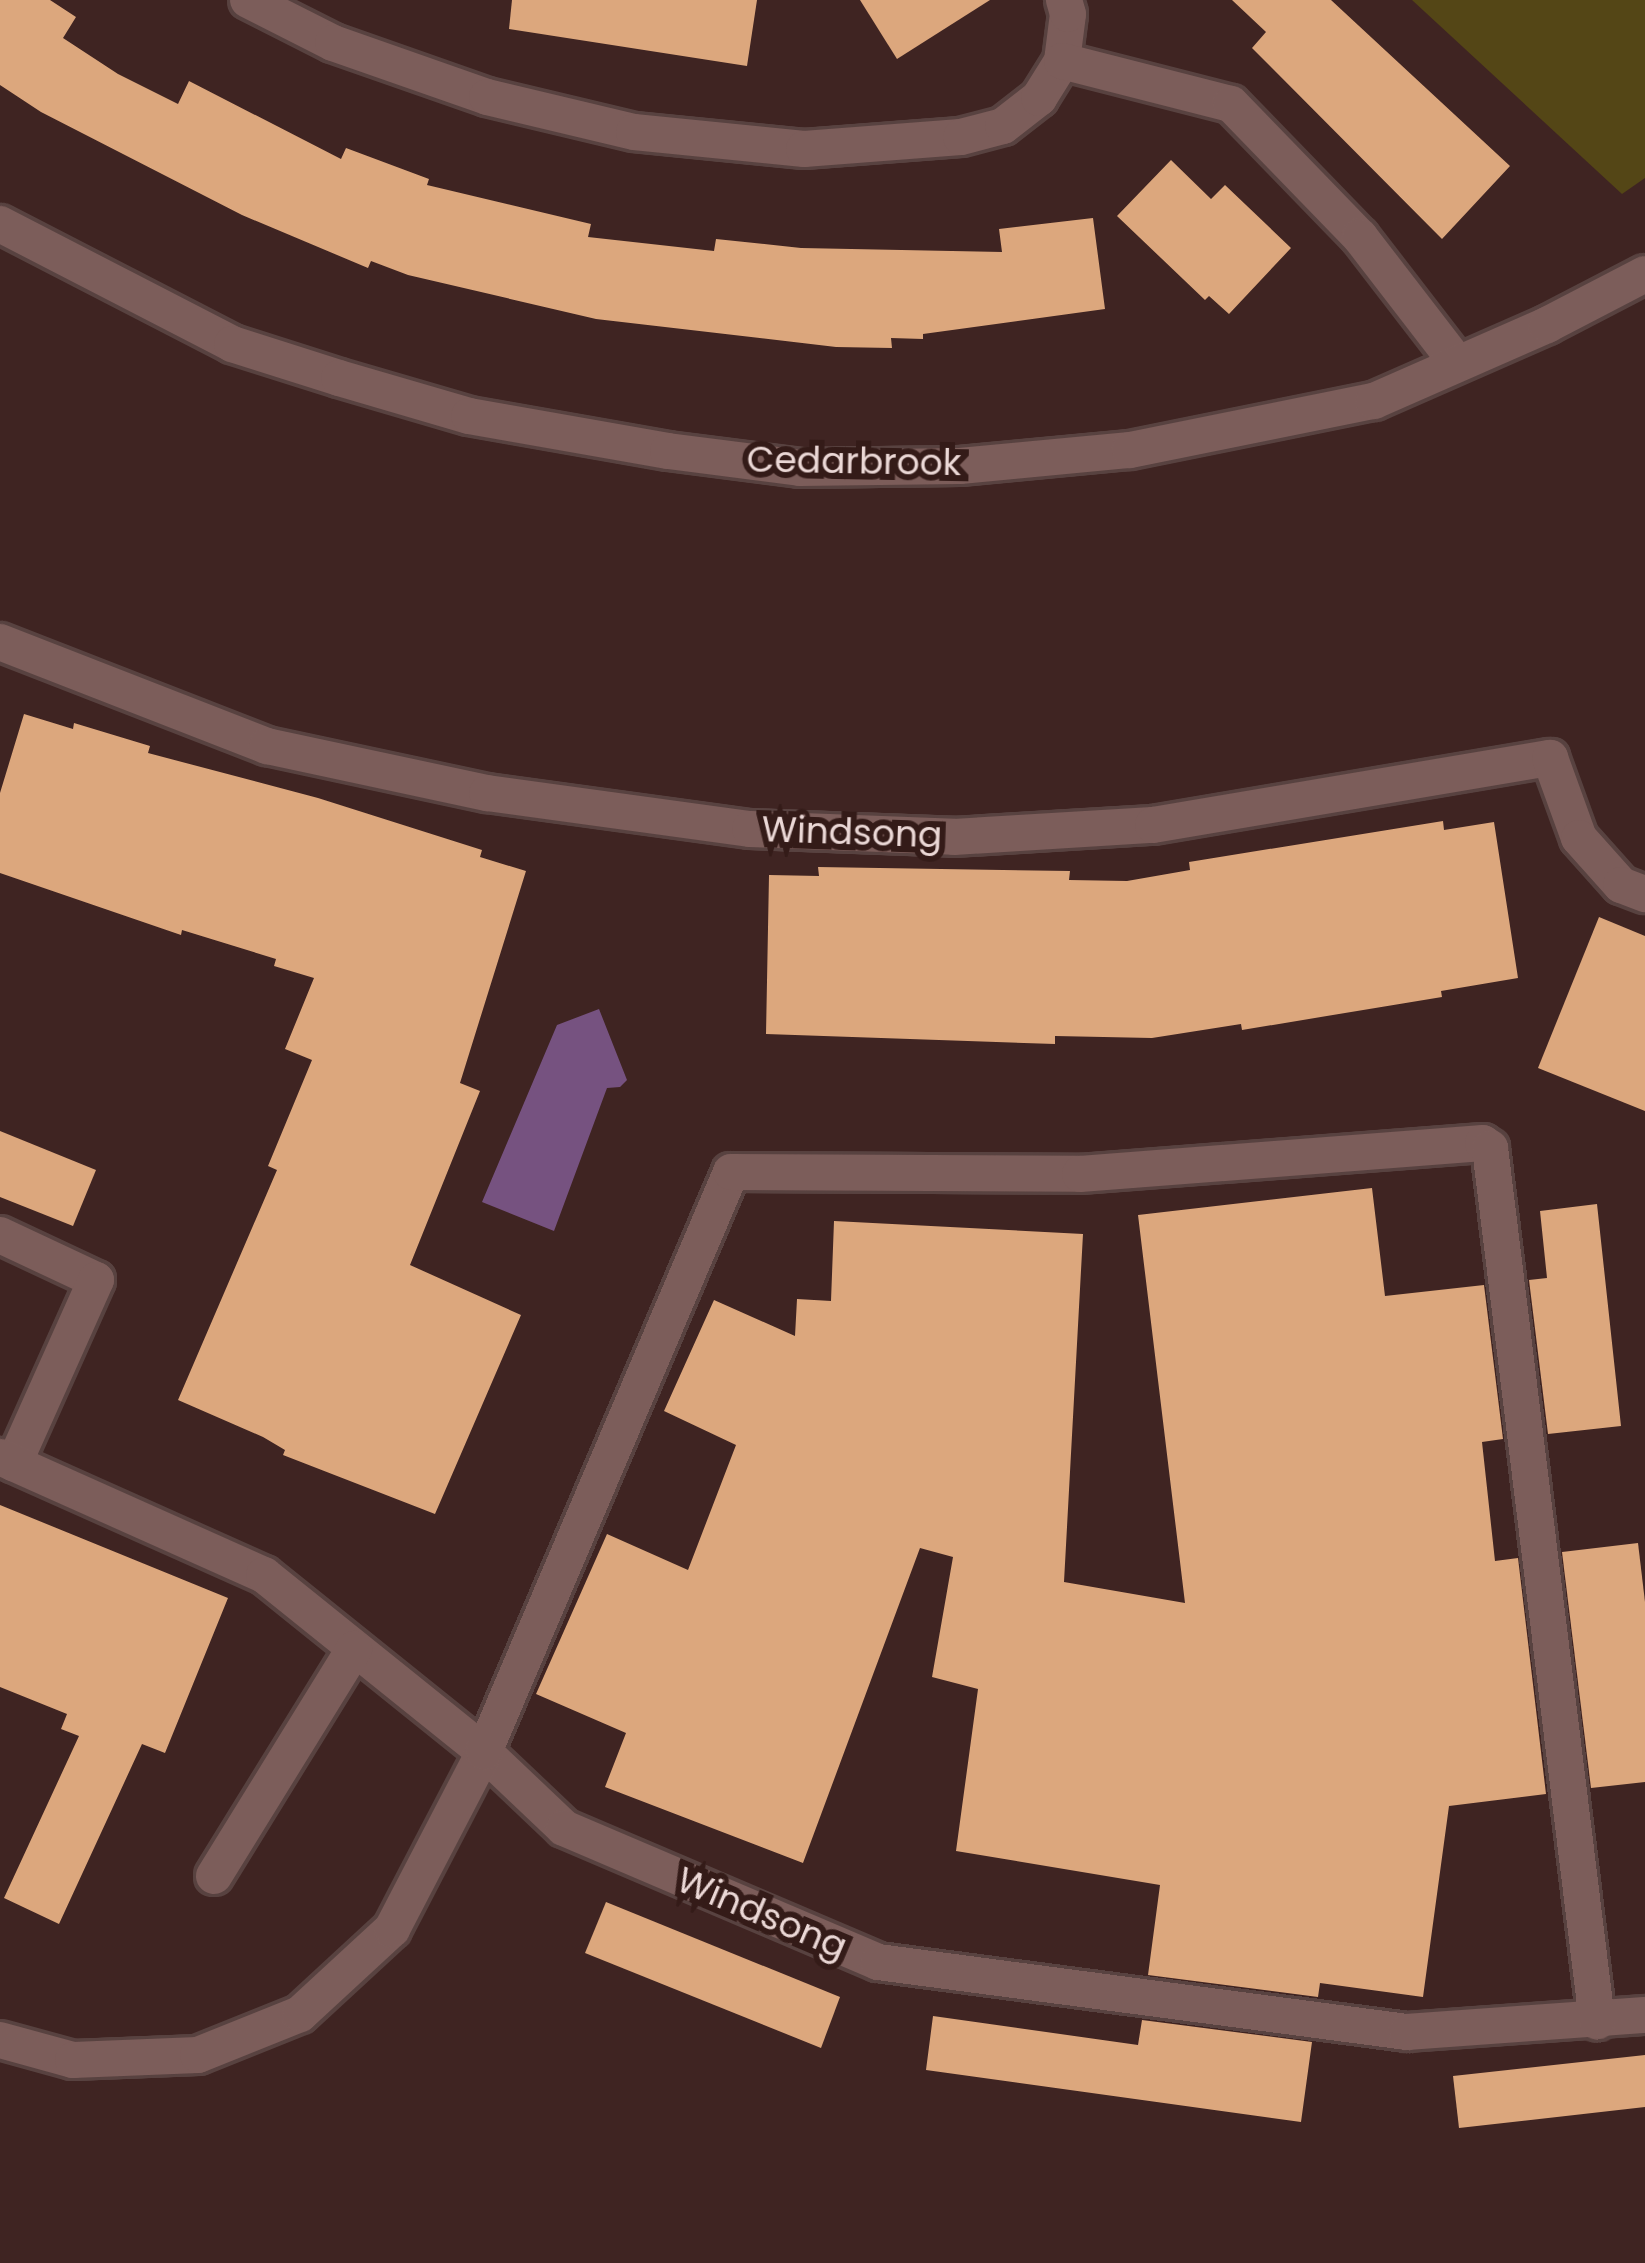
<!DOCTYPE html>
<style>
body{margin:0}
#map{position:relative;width:1645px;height:2263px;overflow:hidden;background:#3f2422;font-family:Poppins,sans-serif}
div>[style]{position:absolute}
.green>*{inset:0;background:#544616}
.water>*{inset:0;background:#765280}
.building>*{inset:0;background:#dca77d}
.roads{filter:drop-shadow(3px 0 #584240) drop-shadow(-3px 0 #584240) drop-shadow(0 3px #584240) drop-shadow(0 -3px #584240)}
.minor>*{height:36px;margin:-18px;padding:0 18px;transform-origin:18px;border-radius:18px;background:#7c5d5a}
span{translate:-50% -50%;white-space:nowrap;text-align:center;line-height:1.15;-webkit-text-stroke:12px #341b18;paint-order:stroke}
.street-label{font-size:36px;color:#ebd8d6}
</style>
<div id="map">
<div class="green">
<i style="clip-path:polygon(1412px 0,1645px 0,1645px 178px,1622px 194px)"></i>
</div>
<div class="water">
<i style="clip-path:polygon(599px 1009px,627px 1080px,620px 1087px,607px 1088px,554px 1231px,482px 1202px,557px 1025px)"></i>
</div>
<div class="building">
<i style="clip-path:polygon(0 0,50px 0,76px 17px,63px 38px,118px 74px,178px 104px,189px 81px,341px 159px,346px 148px,429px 179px,427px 185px,591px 224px,588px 237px,714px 251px,716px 239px,801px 248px,1002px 252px,999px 229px,1093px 218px,1105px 309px,923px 334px,923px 339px,891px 338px,892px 348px,836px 347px,596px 319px,408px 275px,371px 261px,368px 268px,242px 215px,41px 112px,0 85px)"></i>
<i style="clip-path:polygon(512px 0,757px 0,747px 66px,509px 29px)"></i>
<i style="clip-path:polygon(860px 0,990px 0,897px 59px)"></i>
<i style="clip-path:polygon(1232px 0,1331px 0,1510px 166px,1442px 239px,1252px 48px,1266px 32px)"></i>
<i style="clip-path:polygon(1171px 160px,1211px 199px,1225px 185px,1291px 248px,1229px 314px,1209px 296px,1205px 300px,1117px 216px)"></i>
<i style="clip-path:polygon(24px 714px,73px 729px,74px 723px,150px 746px,148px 753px,318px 798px,482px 850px,480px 857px,526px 871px,460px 1083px,480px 1091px,410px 1265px,521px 1315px,435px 1514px,283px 1455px,285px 1450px,263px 1437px,178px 1400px,277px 1170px,268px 1166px,312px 1060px,285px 1049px,314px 978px,274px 966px,276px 959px,182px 930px,181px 935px,0 873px,0 793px)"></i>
<i style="clip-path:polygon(1443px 821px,1444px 830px,1494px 822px,1518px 978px,1441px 991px,1442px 997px,1242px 1030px,1241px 1024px,1152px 1038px,1055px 1036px,1055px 1044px,766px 1034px,769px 875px,819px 876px,818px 867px,1070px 871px,1069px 880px,1127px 881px,1190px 870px,1189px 862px)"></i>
<i style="clip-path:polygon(1599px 917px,1645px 936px,1645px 1111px,1538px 1068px)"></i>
<i style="clip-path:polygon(0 1131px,96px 1170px,73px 1226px,0 1197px)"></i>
<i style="clip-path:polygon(1372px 1188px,1385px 1296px,1484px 1285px,1503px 1439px,1482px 1442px,1495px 1561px,1518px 1558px,1546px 1794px,1449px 1806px,1423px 1997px,1320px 1983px,1318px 1997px,1148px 1975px,1160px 1885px,956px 1851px,978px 1689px,932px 1677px,953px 1557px,920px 1548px,803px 1863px,605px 1787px,626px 1733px,536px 1694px,607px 1534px,688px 1570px,736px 1445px,664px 1411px,714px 1300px,795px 1336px,797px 1299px,831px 1301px,834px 1221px,1083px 1234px,1064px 1582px,1185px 1603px,1138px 1215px)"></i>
<i style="clip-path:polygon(1597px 1204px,1621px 1426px,1548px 1434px,1529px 1280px,1547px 1278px,1540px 1211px)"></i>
<i style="clip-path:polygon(0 1505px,228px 1598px,165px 1753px,142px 1744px,59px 1924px,4px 1898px,79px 1736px,61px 1729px,67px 1714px,0 1687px)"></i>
<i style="clip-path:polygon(1638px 1543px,1645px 1602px,1645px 1782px,1591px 1788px,1562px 1552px)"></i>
<i style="clip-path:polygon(606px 1902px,840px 1997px,821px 2048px,585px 1953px)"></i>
<i style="clip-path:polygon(933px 2016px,1138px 2045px,1142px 2020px,1312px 2042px,1301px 2122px,926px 2070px)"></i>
<i style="clip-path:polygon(1645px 2055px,1645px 2107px,1459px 2128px,1453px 2076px)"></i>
</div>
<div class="roads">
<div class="minor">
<i style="left:248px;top:0;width:95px;rotate:26.8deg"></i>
<i style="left:333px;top:43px;width:163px;rotate:19.3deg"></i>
<i style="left:487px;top:97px;width:151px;rotate:13.4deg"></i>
<i style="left:634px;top:132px;width:171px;rotate:5.7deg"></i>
<i style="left:804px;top:149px;width:157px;rotate:-4.4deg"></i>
<i style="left:961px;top:137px;width:43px;rotate:-14.7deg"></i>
<i style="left:1003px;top:126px;width:46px;rotate:-37.9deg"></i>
<i style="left:1039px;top:98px;width:44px;rotate:-58.1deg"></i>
<i style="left:1062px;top:61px;width:47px;rotate:-82.7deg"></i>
<i style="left:1068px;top:14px;width:15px;rotate:-106deg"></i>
<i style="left:1062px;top:61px;width:174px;rotate:14.3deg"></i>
<i style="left:1231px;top:104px;width:185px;rotate:45.9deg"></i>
<i style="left:1360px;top:237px;width:159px;rotate:52.4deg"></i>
<i style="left:0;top:224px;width:261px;rotate:27.3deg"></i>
<i style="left:232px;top:344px;width:112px;rotate:17.6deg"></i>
<i style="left:339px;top:378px;width:135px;rotate:16.3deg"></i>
<i style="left:469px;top:416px;width:202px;rotate:10deg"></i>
<i style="left:668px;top:451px;width:133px;rotate:7.3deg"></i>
<i style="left:800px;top:468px;width:160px;rotate:-0.7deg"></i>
<i style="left:960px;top:466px;width:171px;rotate:-5.4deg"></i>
<i style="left:1130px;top:450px;width:249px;rotate:-11.4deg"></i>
<i style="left:1374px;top:401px;width:189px;rotate:-23.7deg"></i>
<i style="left:1547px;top:325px;width:110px;rotate:-27.5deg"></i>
<i style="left:0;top:642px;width:287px;rotate:21.3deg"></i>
<i style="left:267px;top:746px;width:225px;rotate:12.1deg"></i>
<i style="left:487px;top:793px;width:265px;rotate:7.8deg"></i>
<i style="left:750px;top:829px;width:204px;rotate:2.2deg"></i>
<i style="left:954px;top:837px;width:199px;rotate:-3.5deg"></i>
<i style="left:1153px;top:825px;width:403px;rotate:-9.6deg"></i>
<i style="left:1550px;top:758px;width:85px;rotate:70.1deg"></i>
<i style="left:1579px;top:838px;width:63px;rotate:48.2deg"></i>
<i style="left:1621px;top:885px;width:26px;rotate:21deg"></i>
<i style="left:0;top:1235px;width:106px;rotate:25.1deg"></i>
<i style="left:96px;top:1280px;width:201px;rotate:114.1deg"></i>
<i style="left:0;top:1457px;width:289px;rotate:24.1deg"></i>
<i style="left:264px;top:1575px;width:282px;rotate:38.8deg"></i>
<i style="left:484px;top:1752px;width:110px;rotate:43.5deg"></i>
<i style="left:564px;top:1828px;width:341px;rotate:23.1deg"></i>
<i style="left:878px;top:1962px;width:534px;rotate:7.54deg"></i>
<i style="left:1407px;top:2032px;width:239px;rotate:-4.1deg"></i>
<i style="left:214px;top:1876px;width:267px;rotate:-58.3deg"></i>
<i style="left:0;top:2040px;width:76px;rotate:15.3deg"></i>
<i style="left:73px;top:2060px;width:125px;rotate:-2.3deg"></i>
<i style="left:198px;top:2055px;width:110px;rotate:-21.9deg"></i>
<i style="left:300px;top:2014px;width:125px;rotate:-42.7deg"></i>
<i style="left:392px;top:1929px;width:199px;rotate:-62.5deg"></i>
<i style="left:484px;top:1752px;width:630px;rotate:-66.93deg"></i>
<i style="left:731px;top:1172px;width:349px;rotate:0.3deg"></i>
<i style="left:1080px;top:1174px;width:404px;rotate:-4.4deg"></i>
<i style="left:1483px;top:1143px;width:9px;rotate:36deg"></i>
<i style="left:1490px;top:1148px;width:880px;rotate:83.01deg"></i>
</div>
</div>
<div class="street-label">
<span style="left:854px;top:461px;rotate:1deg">Cedarbrook</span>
<span style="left:852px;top:832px;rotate:2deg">Windsong</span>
<span style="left:762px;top:1913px;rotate:23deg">Windsong</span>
</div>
</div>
